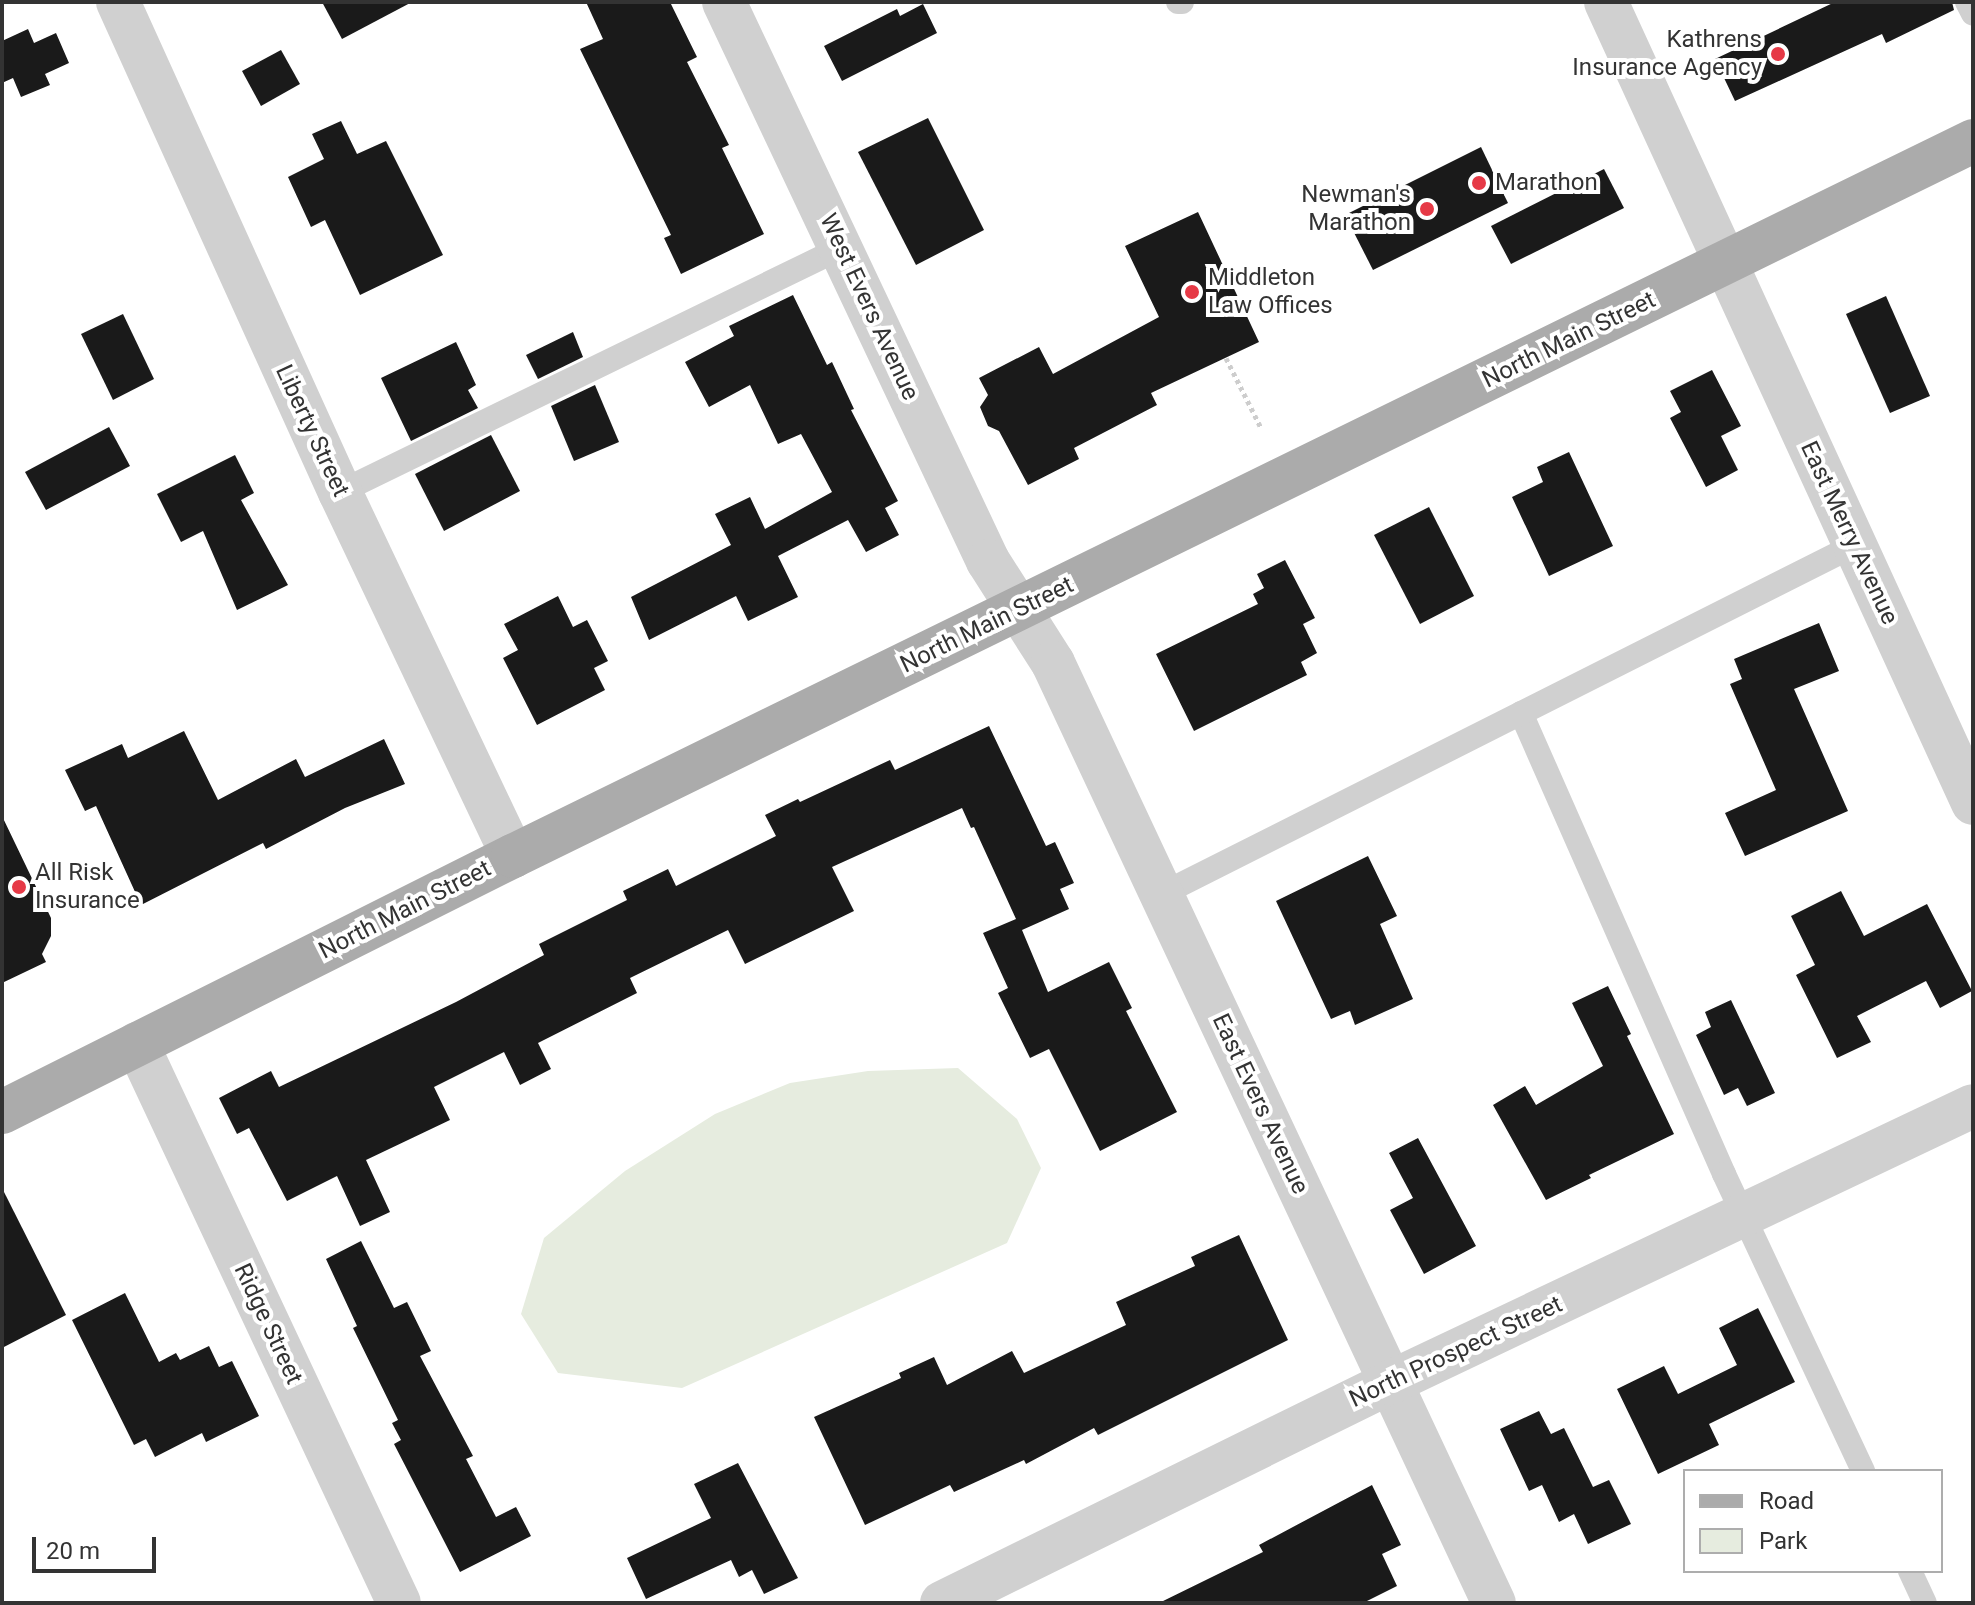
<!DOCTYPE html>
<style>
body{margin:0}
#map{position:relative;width:1975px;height:1605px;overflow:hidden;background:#fff;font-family:Roboto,sans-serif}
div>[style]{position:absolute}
.green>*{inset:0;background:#e6ecdf}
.building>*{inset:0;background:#1a1a1a}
.path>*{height:5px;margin-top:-2.5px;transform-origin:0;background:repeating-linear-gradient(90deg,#cdcdcd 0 4px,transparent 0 8px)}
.service>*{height:24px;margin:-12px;padding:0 12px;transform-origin:12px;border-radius:12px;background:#d0d0d0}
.minor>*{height:44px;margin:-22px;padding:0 22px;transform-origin:22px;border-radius:22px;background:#d0d0d0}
.tertiary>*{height:44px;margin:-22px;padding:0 22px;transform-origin:22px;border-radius:22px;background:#d0d0d0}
.primary>*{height:44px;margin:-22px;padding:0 22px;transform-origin:22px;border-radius:22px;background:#ababab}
.dots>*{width:22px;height:22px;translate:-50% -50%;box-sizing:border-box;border:4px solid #fff;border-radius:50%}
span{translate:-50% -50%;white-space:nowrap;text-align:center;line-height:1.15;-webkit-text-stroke:8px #fff;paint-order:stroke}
.poi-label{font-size:24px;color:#333}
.right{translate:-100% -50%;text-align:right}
.left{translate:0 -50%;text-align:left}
.street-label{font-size:24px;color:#333}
.frame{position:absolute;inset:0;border:4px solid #333;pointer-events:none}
.legend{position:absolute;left:1683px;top:1469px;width:260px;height:104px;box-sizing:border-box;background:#fff;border:2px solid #adadad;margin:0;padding:10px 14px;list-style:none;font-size:24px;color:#333}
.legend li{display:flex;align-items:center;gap:16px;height:40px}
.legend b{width:40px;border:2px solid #adadad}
.scale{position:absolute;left:32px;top:1537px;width:124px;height:36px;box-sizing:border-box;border:4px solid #333;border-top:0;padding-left:10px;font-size:24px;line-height:28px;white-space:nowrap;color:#333;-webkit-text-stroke:6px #fff;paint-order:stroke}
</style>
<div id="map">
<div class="green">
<i style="clip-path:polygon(958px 1068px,1017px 1119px,1041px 1168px,1007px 1243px,682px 1388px,558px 1373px,521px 1314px,544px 1238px,625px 1171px,715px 1114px,790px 1083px,868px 1071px)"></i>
</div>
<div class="building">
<i style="clip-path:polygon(322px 2px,412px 2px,342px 39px)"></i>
<i style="clip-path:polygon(586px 2px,670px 2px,697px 57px,687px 62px,729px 145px,722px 148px,764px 234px,681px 274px,664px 238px,671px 235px,580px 49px,603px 39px)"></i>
<i style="clip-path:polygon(1835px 2px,1952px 2px,1954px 10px,1886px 43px,1882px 34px,1735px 101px,1715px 59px)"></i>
<i style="clip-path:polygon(923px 4px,937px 33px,842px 81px,824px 46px,897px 9px,900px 16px)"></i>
<i style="clip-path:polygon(28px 29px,34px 43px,56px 33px,69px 63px,45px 74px,50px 85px,21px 97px,13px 78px,2px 83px,2px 41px)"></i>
<i style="clip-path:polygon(281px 50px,300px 84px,261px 106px,242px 71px)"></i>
<i style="clip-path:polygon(928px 118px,984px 230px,916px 265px,858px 152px)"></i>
<i style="clip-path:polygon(341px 121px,357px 154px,386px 141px,443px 255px,360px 295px,325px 220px,311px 227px,288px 177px,324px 159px,312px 134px)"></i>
<i style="clip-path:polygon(1481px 147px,1508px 203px,1373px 270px,1345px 215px)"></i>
<i style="clip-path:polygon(1604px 169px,1624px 208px,1511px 264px,1491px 226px)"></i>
<i style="clip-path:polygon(1198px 212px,1259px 342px,1151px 393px,1157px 405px,1074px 448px,1079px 459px,1028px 485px,999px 431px,988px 426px,980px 407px,988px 395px,979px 378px,1039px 347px,1053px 374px,1159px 317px,1125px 246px)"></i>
<i style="clip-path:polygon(793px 295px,827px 365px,832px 362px,854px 409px,851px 410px,898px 501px,885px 508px,899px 535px,866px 552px,848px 520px,778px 556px,798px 597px,748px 621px,736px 596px,649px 640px,631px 597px,731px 545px,715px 514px,750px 497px,765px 529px,832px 492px,801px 434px,778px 444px,750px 385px,709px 407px,685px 362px,734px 336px,729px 326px)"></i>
<i style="clip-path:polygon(1886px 296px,1930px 396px,1890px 413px,1846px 314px)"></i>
<i style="clip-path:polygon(123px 314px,154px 379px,113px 400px,81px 334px)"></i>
<i style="clip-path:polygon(573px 332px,583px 357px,538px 379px,526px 355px)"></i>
<i style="clip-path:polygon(456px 342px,476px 385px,468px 390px,478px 408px,411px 441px,381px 378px)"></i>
<i style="clip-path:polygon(1712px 370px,1741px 426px,1721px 436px,1738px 470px,1706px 487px,1670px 418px,1681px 412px,1670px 391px)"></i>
<i style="clip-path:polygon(595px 385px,619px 442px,574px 461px,551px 406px)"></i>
<i style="clip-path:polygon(109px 427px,130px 466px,46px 510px,25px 472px)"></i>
<i style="clip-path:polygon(491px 435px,520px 491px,444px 531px,415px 474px)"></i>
<i style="clip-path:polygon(1569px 452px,1613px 546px,1549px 576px,1512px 497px,1543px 482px,1537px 467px)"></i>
<i style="clip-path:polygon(235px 455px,254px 493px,241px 500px,288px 585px,237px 610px,203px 531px,181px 542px,157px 494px)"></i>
<i style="clip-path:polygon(1429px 507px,1474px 596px,1420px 624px,1374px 535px)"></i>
<i style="clip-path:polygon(1285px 560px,1315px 618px,1303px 624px,1317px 653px,1301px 662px,1307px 675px,1194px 731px,1156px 654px,1258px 604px,1253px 594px,1264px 588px,1257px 574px)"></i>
<i style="clip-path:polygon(558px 596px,573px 627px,587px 620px,608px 661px,594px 668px,605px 690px,537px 725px,503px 658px,518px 650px,504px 624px)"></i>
<i style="clip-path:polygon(1819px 623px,1839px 671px,1794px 689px,1848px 811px,1745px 856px,1725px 813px,1776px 790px,1730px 684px,1742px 679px,1734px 659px)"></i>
<i style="clip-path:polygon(989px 726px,1046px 846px,1055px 842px,1074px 883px,1060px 889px,1069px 909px,1022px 930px,1048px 992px,1109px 962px,1132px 1008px,1126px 1011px,1177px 1112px,1100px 1151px,1049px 1049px,1030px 1058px,998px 993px,1008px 988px,983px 933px,1016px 919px,974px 827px,971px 828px,962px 808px,832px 867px,854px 911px,745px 964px,728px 930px,630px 978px,637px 993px,538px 1043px,551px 1069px,520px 1085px,504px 1052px,434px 1087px,450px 1120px,366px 1160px,390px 1212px,360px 1226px,337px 1176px,287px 1201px,249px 1128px,237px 1134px,219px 1098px,271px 1071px,279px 1087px,456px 1002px,544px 955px,539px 944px,627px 900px,623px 891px,668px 869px,676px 886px,776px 836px,765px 815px,798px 799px,800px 802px,890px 760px,895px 770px)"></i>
<i style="clip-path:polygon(184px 731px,218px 800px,296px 759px,305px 777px,384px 739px,405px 784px,345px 808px,266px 849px,263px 843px,141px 905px,96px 806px,85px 811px,65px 770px,122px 744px,128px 758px)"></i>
<i style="clip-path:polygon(2px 816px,51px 918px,51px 936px,42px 954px,46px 962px,2px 983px)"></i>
<i style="clip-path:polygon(1368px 856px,1397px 916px,1380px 924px,1413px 999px,1355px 1025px,1350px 1011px,1331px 1019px,1276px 901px)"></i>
<i style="clip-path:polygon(1841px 891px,1864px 936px,1927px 904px,1972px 991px,1940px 1008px,1926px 981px,1857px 1016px,1871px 1042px,1837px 1058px,1796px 975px,1815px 965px,1791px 916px)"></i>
<i style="clip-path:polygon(1608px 986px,1631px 1034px,1627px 1036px,1674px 1134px,1589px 1175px,1591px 1178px,1546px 1200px,1493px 1105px,1525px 1086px,1536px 1105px,1603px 1066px,1572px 1003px)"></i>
<i style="clip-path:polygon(1731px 1000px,1775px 1093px,1747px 1106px,1738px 1088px,1724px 1095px,1696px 1035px,1711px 1027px,1705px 1012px)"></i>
<i style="clip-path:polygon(1418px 1138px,1476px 1246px,1424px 1274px,1390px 1210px,1413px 1198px,1389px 1153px)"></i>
<i style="clip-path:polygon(2px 1188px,66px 1315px,2px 1348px)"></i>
<i style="clip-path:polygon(1239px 1235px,1288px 1340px,1098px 1435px,1094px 1428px,1026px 1464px,1024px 1460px,954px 1492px,950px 1485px,865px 1525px,814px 1417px,901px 1378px,899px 1373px,934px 1357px,947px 1385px,1012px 1351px,1024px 1373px,1126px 1325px,1116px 1302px,1195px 1266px,1191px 1257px)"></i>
<i style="clip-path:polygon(361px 1241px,394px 1308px,407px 1302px,431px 1351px,420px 1356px,473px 1456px,466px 1459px,496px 1517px,516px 1507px,531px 1536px,460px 1572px,394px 1444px,401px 1440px,392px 1423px,398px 1420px,353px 1328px,357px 1326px,326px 1259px)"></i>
<i style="clip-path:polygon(125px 1293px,159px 1362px,176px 1353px,180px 1360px,209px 1346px,219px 1367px,232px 1361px,259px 1416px,206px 1442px,202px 1433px,155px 1457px,146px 1439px,134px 1445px,72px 1320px)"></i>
<i style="clip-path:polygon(1758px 1308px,1795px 1382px,1709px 1424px,1719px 1445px,1658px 1474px,1617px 1389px,1664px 1366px,1678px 1394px,1737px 1365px,1719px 1328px)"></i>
<i style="clip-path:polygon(1539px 1411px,1551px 1434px,1564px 1428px,1593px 1487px,1609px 1480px,1631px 1524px,1588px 1544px,1574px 1514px,1559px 1522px,1542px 1485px,1529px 1491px,1500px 1429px)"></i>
<i style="clip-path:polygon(738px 1463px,798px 1578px,764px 1594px,752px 1570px,739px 1577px,731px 1560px,646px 1599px,627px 1558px,711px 1518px,694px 1484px)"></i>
<i style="clip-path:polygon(1372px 1485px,1401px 1545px,1382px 1554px,1397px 1586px,1363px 1603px,1159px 1603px,1263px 1552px,1259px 1545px)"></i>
</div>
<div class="path">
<i style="left:1226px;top:358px;width:78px;rotate:63.4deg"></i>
</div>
<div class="service">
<i style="left:1178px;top:2px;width:4px"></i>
<i style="left:1967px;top:2px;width:13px;rotate:63deg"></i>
<i style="left:340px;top:492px;width:557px;rotate:-25.97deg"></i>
<i style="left:1521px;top:713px;width:504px;rotate:66.23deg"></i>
<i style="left:1724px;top:1174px;width:328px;rotate:64.9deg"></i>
<i style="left:1162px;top:894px;width:776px;rotate:-26.73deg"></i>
<i style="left:1910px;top:1571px;width:35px;rotate:65deg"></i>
</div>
<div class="minor">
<i style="left:118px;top:2px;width:538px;rotate:65.63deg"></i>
<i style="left:340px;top:492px;width:403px;rotate:64.6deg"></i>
<i style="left:724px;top:2px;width:618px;rotate:64.72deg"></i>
<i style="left:988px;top:561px;width:121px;rotate:57.5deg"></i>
<i style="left:1053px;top:663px;width:1038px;rotate:64.87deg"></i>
<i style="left:1606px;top:2px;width:881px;rotate:65.38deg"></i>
<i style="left:942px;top:1603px;width:498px;rotate:-26.2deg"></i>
<i style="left:1389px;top:1383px;width:646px;rotate:-25.38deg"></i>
</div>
<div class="tertiary">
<i style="left:137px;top:1044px;width:617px;rotate:64.89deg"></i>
</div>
<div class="primary">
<i style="left:2px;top:1112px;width:572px;rotate:-26.61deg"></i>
<i style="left:513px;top:856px;width:1626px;rotate:-26.09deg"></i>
</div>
<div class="dots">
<i style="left:1778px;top:54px;background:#e63946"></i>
<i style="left:1479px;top:183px;background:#e63946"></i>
<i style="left:1427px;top:209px;background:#e63946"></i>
<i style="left:1192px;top:292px;background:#e63946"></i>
<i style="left:19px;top:887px;background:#e63946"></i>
</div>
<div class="poi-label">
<span class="right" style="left:1762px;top:54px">Kathrens<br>Insurance Agency</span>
<span class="left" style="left:1495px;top:183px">Marathon</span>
<span class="right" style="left:1411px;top:209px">Newman's<br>Marathon</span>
<span class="left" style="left:1208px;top:292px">Middleton<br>Law Offices</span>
<span class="left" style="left:35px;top:887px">All Risk<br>Insurance</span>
</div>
<div class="street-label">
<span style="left:869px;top:307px;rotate:65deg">West Evers Avenue</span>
<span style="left:1569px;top:340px;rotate:-26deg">North Main Street</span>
<span style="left:312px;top:431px;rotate:65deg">Liberty Street</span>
<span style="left:1849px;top:533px;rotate:65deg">East Merry Avenue</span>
<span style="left:987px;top:625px;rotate:-26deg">North Main Street</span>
<span style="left:405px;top:910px;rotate:-27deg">North Main Street</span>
<span style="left:1260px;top:1104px;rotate:65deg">East Evers Avenue</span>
<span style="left:268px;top:1324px;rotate:65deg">Ridge Street</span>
<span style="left:1456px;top:1352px;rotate:-25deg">North Prospect Street</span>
</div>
<div class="frame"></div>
<ul class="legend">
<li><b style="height:10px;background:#ababab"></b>Road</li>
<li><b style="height:22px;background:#e6ecdf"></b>Park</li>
</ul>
<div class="scale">20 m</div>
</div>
